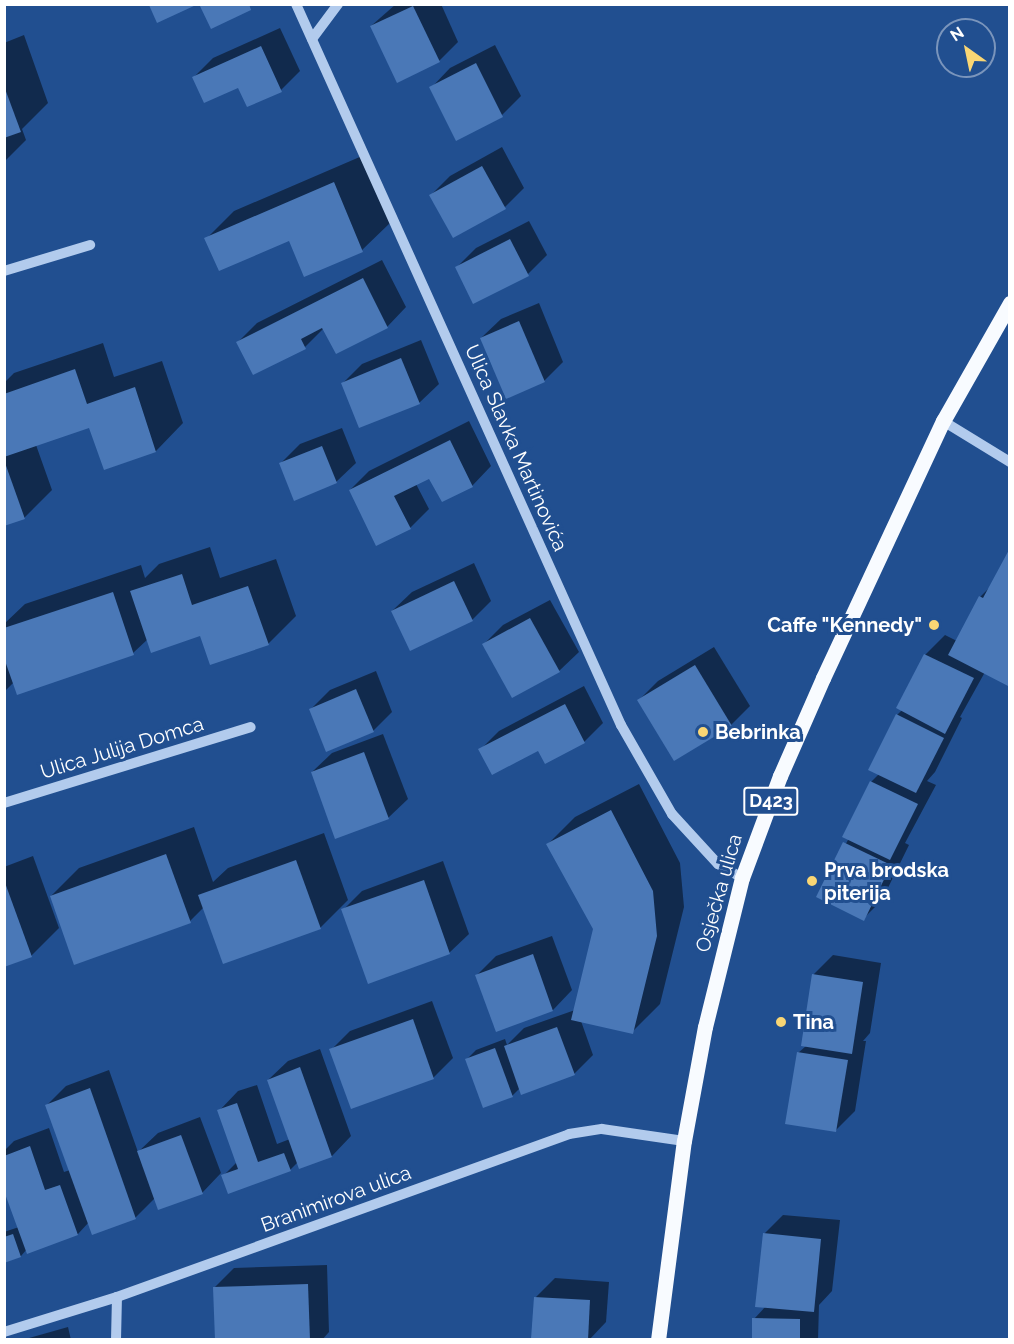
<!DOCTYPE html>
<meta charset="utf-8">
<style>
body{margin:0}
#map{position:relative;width:1014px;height:1344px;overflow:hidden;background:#214f90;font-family:Raleway,sans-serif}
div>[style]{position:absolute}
.shadow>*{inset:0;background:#0007}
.building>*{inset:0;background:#4a78b7}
.minor>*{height:10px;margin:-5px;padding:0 5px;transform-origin:5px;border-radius:5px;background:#b2cbed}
.major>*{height:15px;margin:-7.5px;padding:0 7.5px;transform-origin:7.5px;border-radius:7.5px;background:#f8fbff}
.dots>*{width:16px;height:16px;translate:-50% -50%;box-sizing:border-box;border:3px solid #214f90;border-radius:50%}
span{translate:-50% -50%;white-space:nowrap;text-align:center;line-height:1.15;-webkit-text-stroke:6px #214f90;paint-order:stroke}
.shield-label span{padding:2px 4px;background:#214f90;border:2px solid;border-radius:4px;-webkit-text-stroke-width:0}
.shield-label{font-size:18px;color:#fff;font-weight:700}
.street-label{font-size:20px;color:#fff}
.poi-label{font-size:20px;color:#fff;font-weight:700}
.right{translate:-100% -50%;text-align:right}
.left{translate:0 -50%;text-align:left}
.frame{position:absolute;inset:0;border:6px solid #fff;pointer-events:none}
.north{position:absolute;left:936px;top:18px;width:60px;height:60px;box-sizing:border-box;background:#214f90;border:2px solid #7a95bc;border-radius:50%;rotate:327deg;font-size:16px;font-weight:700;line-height:24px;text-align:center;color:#fff}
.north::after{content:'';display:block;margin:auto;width:21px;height:27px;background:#f9d674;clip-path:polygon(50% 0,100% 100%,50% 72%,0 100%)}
</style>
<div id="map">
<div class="shadow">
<i style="clip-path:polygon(150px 4px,192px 4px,158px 21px)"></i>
<i style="clip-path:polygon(396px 4px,441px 4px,458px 42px,439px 61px,371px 26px)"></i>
<i style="clip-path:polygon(280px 28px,300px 71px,281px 90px,194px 77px,213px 58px)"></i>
<i style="clip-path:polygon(24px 35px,48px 103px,22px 129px,26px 140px,4px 162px,4px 43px)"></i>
<i style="clip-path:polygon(495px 45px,521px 96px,502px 115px,431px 88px,450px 68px)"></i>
<i style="clip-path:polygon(502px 147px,524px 188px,505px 207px,431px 195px,450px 176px)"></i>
<i style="clip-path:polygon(362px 156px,390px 223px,362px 250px,305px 275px,289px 239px,206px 239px,234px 211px)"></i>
<i style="clip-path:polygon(529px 221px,547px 255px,528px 274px,457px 267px,476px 248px)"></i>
<i style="clip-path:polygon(382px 260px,406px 307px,387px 327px,324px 328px,305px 347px,238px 342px,257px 323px)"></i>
<i style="clip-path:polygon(539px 303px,563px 362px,544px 381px,481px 338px,501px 319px)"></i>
<i style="clip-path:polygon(421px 340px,439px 384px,419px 403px,343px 383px,362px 364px)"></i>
<i style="clip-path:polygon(103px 343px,114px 377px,162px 361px,183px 423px,156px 451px,105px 469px,90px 426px,36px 445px,52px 490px,24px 518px,4px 525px,4px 383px,14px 373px)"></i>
<i style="clip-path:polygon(469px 421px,491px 466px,472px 486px,430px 477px,416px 484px,429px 509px,410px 528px,350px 490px,369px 471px)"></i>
<i style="clip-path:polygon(342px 428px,356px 463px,336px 482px,281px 463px,300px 444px)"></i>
<i style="clip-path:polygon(210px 547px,220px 578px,276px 559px,296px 616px,268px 644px,201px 634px,148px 639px,133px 653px,18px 693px,14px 682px,4px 692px,4px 624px,25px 604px,141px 565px,145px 578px,159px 564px)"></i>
<i style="clip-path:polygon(474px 563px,491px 601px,472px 620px,392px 611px,412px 592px)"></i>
<i style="clip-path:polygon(991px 586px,985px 672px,960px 717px,962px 718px,935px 772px,927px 781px,936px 785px,905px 843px,909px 845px,882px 900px,863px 919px,818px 896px,849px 838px,871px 782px,879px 774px,897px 715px,902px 710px,898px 708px,925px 655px,945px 635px,957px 641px,980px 597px)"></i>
<i style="clip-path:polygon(550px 600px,579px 652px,559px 671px,484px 644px,503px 625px)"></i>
<i style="clip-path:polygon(714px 647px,750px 706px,731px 725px,639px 700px,658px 681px)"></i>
<i style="clip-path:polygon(376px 671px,392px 712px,373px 731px,311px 709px,330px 690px)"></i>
<i style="clip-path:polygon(584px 686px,603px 723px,584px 742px,538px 749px,480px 750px,499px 731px)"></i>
<i style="clip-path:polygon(383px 734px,408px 799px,388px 818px,312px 772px,332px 753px)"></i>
<i style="clip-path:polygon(639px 784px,680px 863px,684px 907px,660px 1004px,632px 1032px,581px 1021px,593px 1055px,574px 1074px,520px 1088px,512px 1096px,467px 1059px,476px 1050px,505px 1039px,507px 1045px,524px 1028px,575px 1010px,595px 928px,548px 844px,575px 817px)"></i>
<i style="clip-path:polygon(194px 827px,213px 882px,228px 868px,324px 833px,348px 900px,320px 928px,204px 907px,190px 921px,51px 896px,79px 868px)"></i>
<i style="clip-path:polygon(33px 856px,59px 928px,31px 956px,4px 966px,4px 867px)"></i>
<i style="clip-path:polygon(443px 861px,469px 934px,449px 953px,343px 910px,362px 891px)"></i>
<i style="clip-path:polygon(552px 936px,572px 990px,553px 1010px,497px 1030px,477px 975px,496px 956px)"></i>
<i style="clip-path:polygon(833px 955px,881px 963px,870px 1033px,863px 1041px,866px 1041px,855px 1111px,836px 1130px,798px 1053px,806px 1046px,814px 974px)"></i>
<i style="clip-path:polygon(432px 1001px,453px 1058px,433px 1078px,331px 1050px,350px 1031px)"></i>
<i style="clip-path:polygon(320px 1049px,351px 1136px,332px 1156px,298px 1162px,290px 1170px,223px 1176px,237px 1162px,219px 1111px,238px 1091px,257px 1085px,277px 1144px,290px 1139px,268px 1080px,288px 1061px)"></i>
<i style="clip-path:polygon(109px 1070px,138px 1152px,158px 1133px,200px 1117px,221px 1173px,202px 1193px,155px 1198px,135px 1218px,93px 1233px,89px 1222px,78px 1234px,28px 1252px,27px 1249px,21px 1256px,4px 1262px,4px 1232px,19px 1227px,4px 1187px,4px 1151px,14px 1141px,49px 1128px,64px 1172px,70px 1170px,47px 1105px,66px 1086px)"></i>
<i style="clip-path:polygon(783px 1215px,840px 1220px,832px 1291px,819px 1305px,818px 1340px,753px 1340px,754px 1319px,766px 1306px,764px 1234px)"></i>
<i style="clip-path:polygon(327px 1265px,329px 1332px,322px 1340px,146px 1340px,217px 1338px,215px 1287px,234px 1268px)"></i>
<i style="clip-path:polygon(555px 1278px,609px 1282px,606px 1322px,589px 1340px,533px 1337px,536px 1297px)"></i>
<i style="clip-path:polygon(68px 1327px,71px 1340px,22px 1340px)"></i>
</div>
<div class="building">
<i style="clip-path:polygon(199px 4px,249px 4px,251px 10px,211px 29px)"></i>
<i style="clip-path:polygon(149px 5px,196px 5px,157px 23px)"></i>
<i style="clip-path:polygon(413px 6px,440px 62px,397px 83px,370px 26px)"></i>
<i style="clip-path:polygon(261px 46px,282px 92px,247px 107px,238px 88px,204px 103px,192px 77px)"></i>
<i style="clip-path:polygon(476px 63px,503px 117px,456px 141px,429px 87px)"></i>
<i style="clip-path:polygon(4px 86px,21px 132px,4px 138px)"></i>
<i style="clip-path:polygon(482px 166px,506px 209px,453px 238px,429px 195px)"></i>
<i style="clip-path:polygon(334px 182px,363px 252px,304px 277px,289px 241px,219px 271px,204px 238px)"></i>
<i style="clip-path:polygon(510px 239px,529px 276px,473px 304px,455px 267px)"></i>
<i style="clip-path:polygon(363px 278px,388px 328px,336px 354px,322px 328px,301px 339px,306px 349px,253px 375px,236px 342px)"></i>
<i style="clip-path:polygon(519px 321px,545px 382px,506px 399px,480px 338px)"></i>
<i style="clip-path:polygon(401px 358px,420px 404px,359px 428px,341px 383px)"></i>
<i style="clip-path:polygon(75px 369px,87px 404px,135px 387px,156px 452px,104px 470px,89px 428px,4px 457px,4px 394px)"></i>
<i style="clip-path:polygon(450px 440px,473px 487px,442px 502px,429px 479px,394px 496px,411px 529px,376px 546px,349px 490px)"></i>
<i style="clip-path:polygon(322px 446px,337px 483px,294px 501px,279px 463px)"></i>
<i style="clip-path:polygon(4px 460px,25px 519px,4px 526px)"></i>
<i style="clip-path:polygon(1010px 548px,1010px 687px,948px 655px,979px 596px,983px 598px)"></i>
<i style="clip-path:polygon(182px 574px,192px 605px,248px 586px,269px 645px,210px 665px,200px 636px,151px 653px,130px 591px)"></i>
<i style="clip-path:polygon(454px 581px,473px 621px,410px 651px,391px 611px)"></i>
<i style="clip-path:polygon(113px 592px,134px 655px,17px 695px,4px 658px,4px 628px)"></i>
<i style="clip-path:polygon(530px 618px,560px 672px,512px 698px,482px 644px)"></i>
<i style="clip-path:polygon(924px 654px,974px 678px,945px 734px,896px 708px)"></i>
<i style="clip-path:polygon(695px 665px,732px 726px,674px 761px,637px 700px)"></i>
<i style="clip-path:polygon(356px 689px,374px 732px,326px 752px,309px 709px)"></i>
<i style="clip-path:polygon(565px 704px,585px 743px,545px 764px,538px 751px,492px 775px,478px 749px)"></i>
<i style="clip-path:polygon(896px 714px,944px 738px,916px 793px,868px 770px)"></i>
<i style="clip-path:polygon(364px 752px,389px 819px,335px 839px,311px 772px)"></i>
<i style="clip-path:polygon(870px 781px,918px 804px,890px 860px,842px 837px)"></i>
<i style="clip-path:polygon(611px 810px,653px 891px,657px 936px,633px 1034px,571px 1020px,593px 929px,546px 844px)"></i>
<i style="clip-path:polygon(843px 842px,891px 865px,864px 921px,816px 897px)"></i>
<i style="clip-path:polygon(166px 854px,191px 923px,74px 965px,50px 896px)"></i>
<i style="clip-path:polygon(296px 860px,321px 929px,223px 964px,198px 895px)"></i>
<i style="clip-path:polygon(4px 880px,32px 957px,4px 967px)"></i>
<i style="clip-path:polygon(424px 880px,450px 954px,368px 984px,341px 909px)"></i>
<i style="clip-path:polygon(533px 954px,553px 1011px,496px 1032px,475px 975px)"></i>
<i style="clip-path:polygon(812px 974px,863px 982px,852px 1054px,801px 1046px)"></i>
<i style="clip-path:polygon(413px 1019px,434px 1079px,351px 1109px,329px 1049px)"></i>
<i style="clip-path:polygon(557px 1027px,575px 1075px,521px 1095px,504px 1046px)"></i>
<i style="clip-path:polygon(495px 1048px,513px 1097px,483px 1108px,465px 1059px)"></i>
<i style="clip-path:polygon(797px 1052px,848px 1060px,836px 1132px,785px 1124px)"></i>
<i style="clip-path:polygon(300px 1067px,332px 1157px,299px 1169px,267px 1080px)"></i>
<i style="clip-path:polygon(90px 1088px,136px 1219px,92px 1235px,45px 1105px)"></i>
<i style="clip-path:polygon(237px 1103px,258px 1162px,284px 1153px,291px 1171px,228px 1194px,221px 1175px,238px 1169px,217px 1110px)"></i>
<i style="clip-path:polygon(181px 1135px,203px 1194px,158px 1210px,137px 1151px)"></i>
<i style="clip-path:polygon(30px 1146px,45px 1190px,60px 1185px,78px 1235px,27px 1254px,4px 1191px,4px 1156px)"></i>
<i style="clip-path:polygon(763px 1233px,821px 1239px,814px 1312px,755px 1307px)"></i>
<i style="clip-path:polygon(13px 1234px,21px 1257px,4px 1263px,4px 1237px)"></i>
<i style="clip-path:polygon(308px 1284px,310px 1340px,215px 1340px,213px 1287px)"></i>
<i style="clip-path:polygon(534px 1297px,590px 1300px,588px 1340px,531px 1339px)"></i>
<i style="clip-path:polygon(752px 1318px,800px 1319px,800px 1340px,752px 1340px)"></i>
</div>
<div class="minor">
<i style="left:296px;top:4px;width:791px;rotate:65.74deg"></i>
<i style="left:621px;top:725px;width:103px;rotate:60.2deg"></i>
<i style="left:672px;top:814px;width:68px;rotate:47.4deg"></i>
<i style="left:718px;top:864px;width:28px;rotate:30deg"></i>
<i style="left:312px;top:39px;width:44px;rotate:-53.4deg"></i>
<i style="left:4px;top:271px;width:90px;rotate:-16.8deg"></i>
<i style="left:943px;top:421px;width:79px;rotate:31.5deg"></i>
<i style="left:4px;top:803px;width:258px;rotate:-17.1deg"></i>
<i style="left:4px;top:1332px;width:118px;rotate:-17.2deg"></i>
<i style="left:117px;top:1297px;width:480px;rotate:-19.8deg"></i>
<i style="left:569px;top:1134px;width:33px;rotate:-9deg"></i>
<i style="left:602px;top:1129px;width:83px;rotate:8.3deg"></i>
<i style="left:116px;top:1340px;width:43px;rotate:-88.7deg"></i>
</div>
<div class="major">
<i style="left:658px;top:1340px;width:201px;rotate:-82.6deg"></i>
<i style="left:684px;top:1141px;width:116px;rotate:-79.6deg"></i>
<i style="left:705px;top:1027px;width:154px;rotate:-76.1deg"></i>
<i style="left:742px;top:878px;width:109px;rotate:-69.6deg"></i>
<i style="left:780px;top:776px;width:107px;rotate:-66.3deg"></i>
<i style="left:823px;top:678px;width:284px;rotate:-65deg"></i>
<i style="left:943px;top:421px;width:136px;rotate:-60.4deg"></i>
</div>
<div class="dots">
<i style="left:934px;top:625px;background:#f9d674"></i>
<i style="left:703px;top:732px;background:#f9d674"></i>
<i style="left:812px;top:881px;background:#f9d674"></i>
<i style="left:781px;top:1022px;background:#f9d674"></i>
</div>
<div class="shield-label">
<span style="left:771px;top:801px">D423</span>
</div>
<div class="street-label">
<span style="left:516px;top:448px;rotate:66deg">Ulica Slavka Martinovića</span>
<span style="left:122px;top:748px;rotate:-17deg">Ulica Julija Domca</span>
<span style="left:719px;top:893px;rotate:-74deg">Osječka ulica</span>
<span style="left:336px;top:1199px;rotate:-20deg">Branimirova ulica</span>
</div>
<div class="poi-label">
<span class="right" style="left:922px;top:625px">Caffe "Kennedy"</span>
<span class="left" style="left:715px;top:732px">Bebrinka</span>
<span class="left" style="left:824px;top:882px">Prva brodska<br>piterija</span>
<span class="left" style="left:793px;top:1022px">Tina</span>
</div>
<div class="frame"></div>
<div class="north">N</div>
</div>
